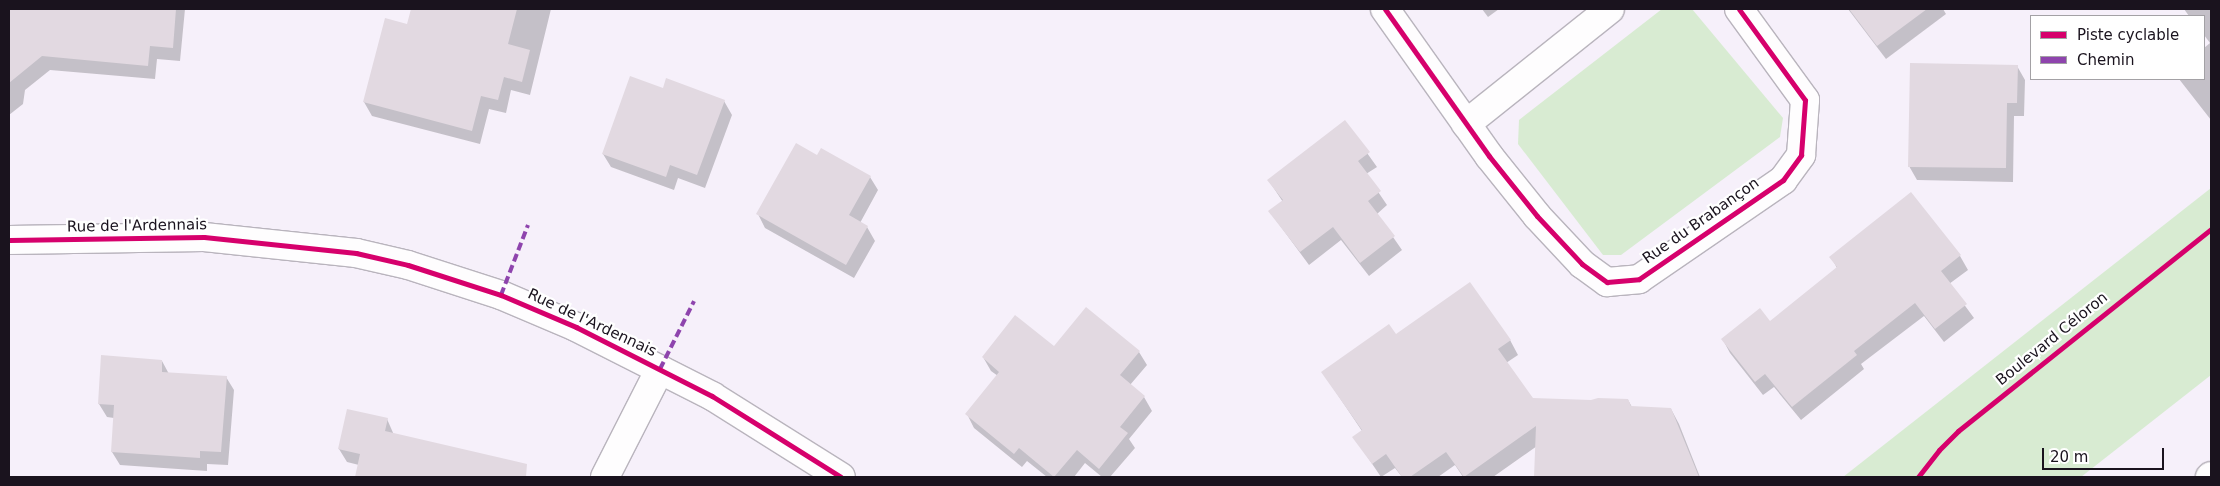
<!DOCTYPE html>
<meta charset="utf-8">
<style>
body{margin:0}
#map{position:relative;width:2220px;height:486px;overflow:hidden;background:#f6f0fa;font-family:"DejaVu Sans",sans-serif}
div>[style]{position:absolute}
.green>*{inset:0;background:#d8ebd2}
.shadow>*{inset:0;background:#0003}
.building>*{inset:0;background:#e2d9e1}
.roads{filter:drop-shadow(1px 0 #b9b4bd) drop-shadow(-1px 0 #b9b4bd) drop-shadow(0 1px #b9b4bd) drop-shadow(0 -1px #b9b4bd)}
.minor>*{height:28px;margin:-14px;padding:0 14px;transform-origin:14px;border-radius:14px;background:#fefdfe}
.quiet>*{height:4px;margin-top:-2px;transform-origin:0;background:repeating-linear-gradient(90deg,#8e44ad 0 8px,transparent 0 12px)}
.cycleway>*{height:5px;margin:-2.5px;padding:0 2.5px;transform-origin:2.5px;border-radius:2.5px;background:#d6006c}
span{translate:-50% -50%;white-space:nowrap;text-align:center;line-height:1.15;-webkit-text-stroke:4.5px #fff;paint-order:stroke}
.street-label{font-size:15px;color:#1a131e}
.frame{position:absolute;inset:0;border:10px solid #1a131e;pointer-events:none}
.legend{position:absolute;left:2030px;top:15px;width:175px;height:65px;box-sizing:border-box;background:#fff;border:1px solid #a3a1a5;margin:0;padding:6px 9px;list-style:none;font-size:15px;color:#1a131e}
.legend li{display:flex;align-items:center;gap:10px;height:25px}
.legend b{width:25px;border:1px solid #a3a1a5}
.scale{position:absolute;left:2042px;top:448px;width:122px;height:22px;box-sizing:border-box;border:2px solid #1a131e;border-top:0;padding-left:6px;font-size:15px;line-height:18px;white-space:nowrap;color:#1a131e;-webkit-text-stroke:4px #fff;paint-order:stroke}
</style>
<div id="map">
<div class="green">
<i style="clip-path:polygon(1662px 9px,1692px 9px,1783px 118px,1780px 137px,1621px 255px,1603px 255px,1518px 144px,1519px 120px)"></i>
<i style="clip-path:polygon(2211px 188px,2211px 375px,2081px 477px,1843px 477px)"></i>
</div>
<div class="shadow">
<i style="clip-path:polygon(9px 9px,185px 9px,180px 61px,157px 59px,155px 79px,50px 70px,25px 90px,23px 104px,9px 115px)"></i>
<i style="clip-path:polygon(412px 9px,551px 9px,530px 95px,511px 90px,506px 113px,489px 109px,480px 144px,372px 116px,364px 102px,408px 25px)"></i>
<i style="clip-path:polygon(1482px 9px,1499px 9px,1488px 17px)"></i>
<i style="clip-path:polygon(1848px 9px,1943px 9px,1946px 14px,1886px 59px)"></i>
<i style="clip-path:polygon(2184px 9px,2211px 9px,2211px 120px,2179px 79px,2204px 79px,2204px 48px,2210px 43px,2204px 35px,2204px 16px,2189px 16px)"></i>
<i style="clip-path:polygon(2017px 66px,2025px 80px,2024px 116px,2014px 116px,2013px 182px,1917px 180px,1909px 166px)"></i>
<i style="clip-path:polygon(724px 101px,732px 115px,705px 188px,678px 178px,674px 190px,611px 167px,603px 154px)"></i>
<i style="clip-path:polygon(1345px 122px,1377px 167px,1366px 174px,1387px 205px,1377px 214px,1402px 250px,1369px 276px,1341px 240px,1309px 265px,1270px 212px,1283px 202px,1269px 181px)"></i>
<i style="clip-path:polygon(818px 156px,870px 177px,878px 190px,860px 223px,867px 227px,875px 241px,854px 278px,765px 228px,758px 214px)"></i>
<i style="clip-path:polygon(1911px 193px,1960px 256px,1968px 270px,1949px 284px,1974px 318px,1944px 342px,1924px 316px,1861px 364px,1864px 369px,1801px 420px,1774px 387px,1763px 395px,1730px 353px,1723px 340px,1770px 323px,1837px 268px,1831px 257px)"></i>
<i style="clip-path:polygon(1396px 336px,1510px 340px,1518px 355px,1506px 363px,1532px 399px,1591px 401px,1628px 400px,1632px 407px,1671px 409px,1679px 424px,1700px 477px,1535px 477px,1537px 446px,1493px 477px,1463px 477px,1455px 465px,1438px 477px,1402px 477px,1395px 468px,1381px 477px,1354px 437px,1362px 431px,1323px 373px)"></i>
<i style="clip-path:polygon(1054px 348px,1139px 352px,1147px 365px,1130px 385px,1144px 397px,1152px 411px,1129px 439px,1135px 448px,1110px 477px,1102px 477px,1085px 463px,1074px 477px,1047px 477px,1027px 461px,1022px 467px,974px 428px,967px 414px,998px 376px,991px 371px,983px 357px)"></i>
<i style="clip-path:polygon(162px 361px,169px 374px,226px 377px,234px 390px,228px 465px,207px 464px,207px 471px,120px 465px,112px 452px,114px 418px,107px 417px,99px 404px)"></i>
<i style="clip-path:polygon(387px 419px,394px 435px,478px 466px,475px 477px,356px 477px,359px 465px,347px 462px,339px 449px)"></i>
</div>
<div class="building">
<i style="clip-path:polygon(9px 9px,176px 9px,173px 48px,150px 46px,148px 66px,42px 56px,9px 83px)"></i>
<i style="clip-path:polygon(411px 9px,517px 9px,508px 44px,530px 50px,522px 82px,504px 77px,498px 100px,481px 96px,472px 131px,363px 102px,385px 18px,407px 24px)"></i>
<i style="clip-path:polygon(1849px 9px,1927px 9px,1877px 46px)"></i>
<i style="clip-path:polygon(1910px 63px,2018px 65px,2017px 103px,2007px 103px,2006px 168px,1908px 167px)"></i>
<i style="clip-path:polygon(630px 76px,663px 88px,666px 78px,725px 100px,697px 175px,670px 165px,666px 177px,602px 154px)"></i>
<i style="clip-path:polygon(1345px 120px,1370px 152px,1358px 161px,1381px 191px,1368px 201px,1395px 236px,1360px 263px,1333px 227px,1300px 252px,1268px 211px,1283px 200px,1267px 180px)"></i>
<i style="clip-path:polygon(796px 143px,817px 155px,821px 148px,871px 176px,849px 215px,868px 226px,846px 265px,756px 214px)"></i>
<i style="clip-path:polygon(1911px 192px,1961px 255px,1941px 271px,1967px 304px,1935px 329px,1915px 303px,1854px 351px,1857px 355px,1792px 407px,1765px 374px,1755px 382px,1721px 339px,1760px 308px,1770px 321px,1837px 267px,1829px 257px)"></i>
<i style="clip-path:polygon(1470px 282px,1511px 340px,1498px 349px,1533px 398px,1591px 400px,1598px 398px,1628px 399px,1631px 406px,1671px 408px,1699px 477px,1534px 477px,1536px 426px,1464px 477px,1446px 452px,1410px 477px,1402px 477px,1386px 454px,1372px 464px,1352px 437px,1362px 430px,1321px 372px,1389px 324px,1396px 334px)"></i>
<i style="clip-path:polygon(1086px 307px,1140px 351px,1120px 375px,1145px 396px,1120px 427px,1128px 433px,1099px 469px,1077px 450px,1054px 477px,1019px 448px,1014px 454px,965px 414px,999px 372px,982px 357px,1015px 315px,1054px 346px)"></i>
<i style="clip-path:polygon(101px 355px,162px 360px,162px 372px,227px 376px,221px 452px,200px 451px,200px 458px,111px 452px,114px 405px,98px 404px)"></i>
<i style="clip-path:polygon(347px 409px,388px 418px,385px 431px,527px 464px,526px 477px,355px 477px,360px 454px,338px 449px)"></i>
</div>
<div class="roads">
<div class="minor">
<i style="left:1385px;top:9px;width:180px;rotate:54.7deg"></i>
<i style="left:1489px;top:156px;width:77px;rotate:51.3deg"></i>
<i style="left:1537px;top:216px;width:66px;rotate:46.8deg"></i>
<i style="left:1582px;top:264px;width:31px;rotate:36deg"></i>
<i style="left:1607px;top:282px;width:32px;rotate:-5deg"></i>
<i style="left:1639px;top:279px;width:175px;rotate:-34.5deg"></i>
<i style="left:1783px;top:180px;width:31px;rotate:-54deg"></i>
<i style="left:1801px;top:155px;width:55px;rotate:-85.8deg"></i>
<i style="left:1805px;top:100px;width:112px;rotate:-126deg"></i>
<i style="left:1466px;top:124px;width:184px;rotate:-38.6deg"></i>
<i style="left:9px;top:240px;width:195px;rotate:-0.9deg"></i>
<i style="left:204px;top:237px;width:153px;rotate:6deg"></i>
<i style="left:356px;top:253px;width:53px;rotate:13deg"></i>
<i style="left:408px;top:265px;width:98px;rotate:17.9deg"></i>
<i style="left:501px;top:295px;width:82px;rotate:23.1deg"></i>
<i style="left:576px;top:327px;width:153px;rotate:26.9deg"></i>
<i style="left:712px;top:396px;width:152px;rotate:32.1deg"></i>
<i style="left:605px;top:477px;width:121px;rotate:-63deg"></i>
<i style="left:2210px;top:477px;width:1px;rotate:-45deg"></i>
</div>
</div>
<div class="quiet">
<i style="left:501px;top:295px;width:75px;rotate:-68.9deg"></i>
<i style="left:660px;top:369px;width:76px;rotate:-63.4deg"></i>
</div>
<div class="cycleway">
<i style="left:1385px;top:9px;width:180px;rotate:54.7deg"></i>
<i style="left:1489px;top:156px;width:77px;rotate:51.3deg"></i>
<i style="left:1537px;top:216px;width:66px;rotate:46.8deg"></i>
<i style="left:1582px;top:264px;width:31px;rotate:36deg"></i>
<i style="left:1607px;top:282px;width:32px;rotate:-5deg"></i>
<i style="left:1639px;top:279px;width:175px;rotate:-34.5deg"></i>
<i style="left:1783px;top:180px;width:31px;rotate:-54deg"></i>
<i style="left:1801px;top:155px;width:55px;rotate:-85.8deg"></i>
<i style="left:1805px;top:100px;width:112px;rotate:-126deg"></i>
<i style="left:9px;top:240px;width:195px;rotate:-0.9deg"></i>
<i style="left:204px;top:237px;width:153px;rotate:6deg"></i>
<i style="left:356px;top:253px;width:53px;rotate:13deg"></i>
<i style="left:408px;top:265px;width:98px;rotate:17.9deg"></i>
<i style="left:501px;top:295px;width:82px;rotate:23.1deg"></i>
<i style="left:576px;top:327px;width:153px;rotate:26.9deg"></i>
<i style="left:712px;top:396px;width:152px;rotate:32.1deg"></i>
<i style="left:1918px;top:477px;width:34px;rotate:-52deg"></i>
<i style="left:1939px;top:450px;width:27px;rotate:-45deg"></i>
<i style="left:1958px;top:431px;width:324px;rotate:-38.6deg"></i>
</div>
<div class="street-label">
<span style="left:1701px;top:221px;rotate:-35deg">Rue du Brabançon</span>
<span style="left:137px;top:226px;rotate:-1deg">Rue de l'Ardennais</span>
<span style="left:592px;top:323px;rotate:25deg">Rue de l'Ardennais</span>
<span style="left:2052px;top:339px;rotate:-39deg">Boulevard Céloron</span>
</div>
<div class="frame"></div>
<ul class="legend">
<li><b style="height:6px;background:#d6006c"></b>Piste cyclable</li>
<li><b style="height:6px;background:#8e44ad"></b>Chemin</li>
</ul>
<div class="scale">20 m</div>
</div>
